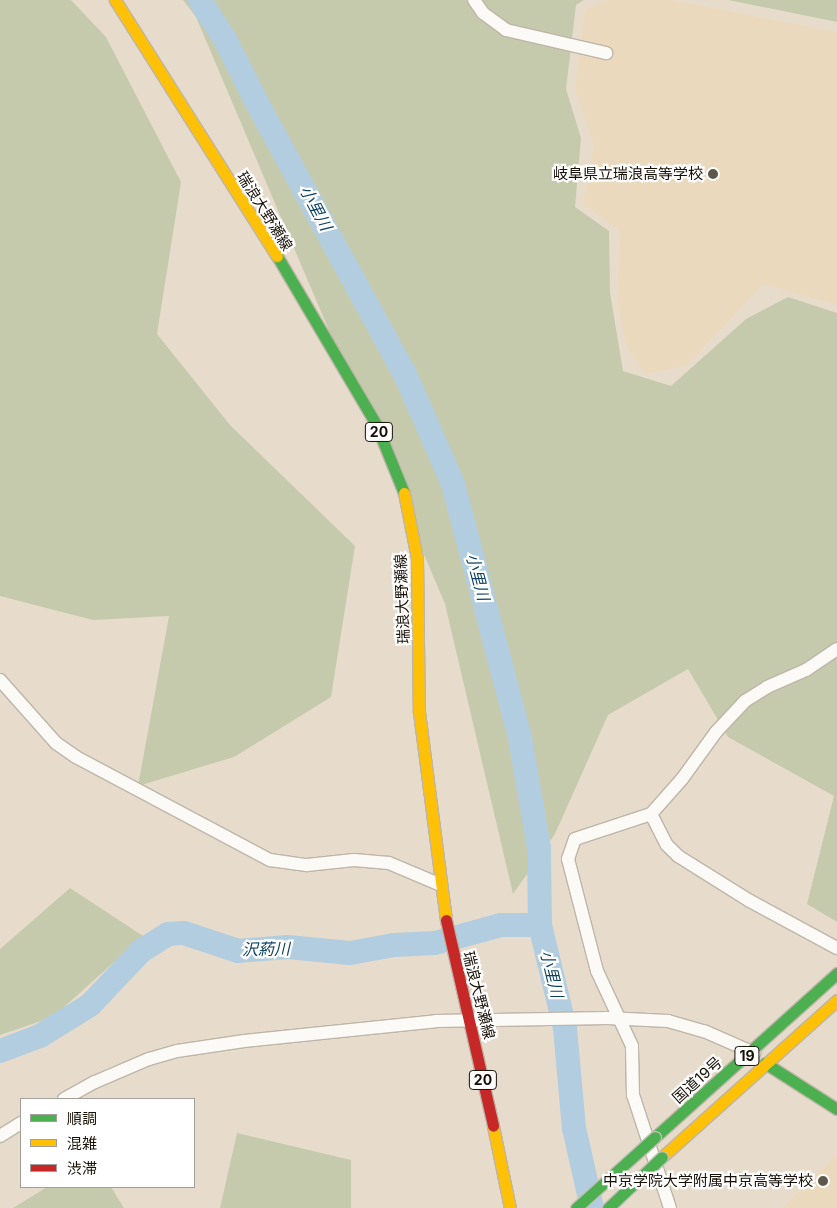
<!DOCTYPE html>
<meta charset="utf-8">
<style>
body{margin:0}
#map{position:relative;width:837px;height:1208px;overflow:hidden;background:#e7dccb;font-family:Inter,"Noto Sans JP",sans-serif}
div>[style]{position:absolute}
.built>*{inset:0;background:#ebd9bd}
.green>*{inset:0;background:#c6caad}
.river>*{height:24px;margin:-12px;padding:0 12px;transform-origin:12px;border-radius:12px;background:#b1cddf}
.roads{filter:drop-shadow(1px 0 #beb5a8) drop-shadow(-1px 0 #beb5a8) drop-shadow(0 1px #beb5a8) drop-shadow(0 -1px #beb5a8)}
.street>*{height:12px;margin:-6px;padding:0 6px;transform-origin:6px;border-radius:6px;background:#fbfaf7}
.fast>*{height:11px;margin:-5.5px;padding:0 5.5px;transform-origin:5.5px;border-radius:5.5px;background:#4caf50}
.slow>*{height:11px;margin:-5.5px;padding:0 5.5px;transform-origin:5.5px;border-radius:5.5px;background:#ffc107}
.jam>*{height:11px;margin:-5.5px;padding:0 5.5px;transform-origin:5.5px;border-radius:5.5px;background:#c62828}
.bridges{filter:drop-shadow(1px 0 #c3beb6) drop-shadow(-1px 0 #c3beb6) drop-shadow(0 1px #c3beb6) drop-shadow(0 -1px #c3beb6)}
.fast-bridge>*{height:11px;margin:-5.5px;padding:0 5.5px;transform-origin:5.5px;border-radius:5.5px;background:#4caf50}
.dots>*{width:14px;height:14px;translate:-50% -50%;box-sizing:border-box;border:2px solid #fff;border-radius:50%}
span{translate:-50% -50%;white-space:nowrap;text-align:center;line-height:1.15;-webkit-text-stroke:4.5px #fff;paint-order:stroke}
.shield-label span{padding:1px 4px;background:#fff;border:1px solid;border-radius:4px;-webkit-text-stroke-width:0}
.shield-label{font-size:14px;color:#171006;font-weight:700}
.poi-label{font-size:15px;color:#171006}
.right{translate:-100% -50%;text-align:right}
.street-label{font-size:15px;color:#171006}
.water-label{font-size:16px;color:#0f4364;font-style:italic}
.legend{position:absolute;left:20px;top:1098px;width:175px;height:90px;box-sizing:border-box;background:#fff;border:1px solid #a29f9b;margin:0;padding:6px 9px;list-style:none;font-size:15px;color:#171006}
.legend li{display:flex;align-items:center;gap:10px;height:25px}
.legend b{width:25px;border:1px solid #a29f9b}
</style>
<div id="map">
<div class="built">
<i style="clip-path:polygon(608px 0,670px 0,837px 32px,837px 305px,764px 284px,687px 365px,646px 374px,626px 346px,617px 298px,620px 231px,583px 204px,594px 145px,575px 89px,585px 10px)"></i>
<i style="clip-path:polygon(837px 1154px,837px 1208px,782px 1208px)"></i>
</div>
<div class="green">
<i style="clip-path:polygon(0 0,71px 0,106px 37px,181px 182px,157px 334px,230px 425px,355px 546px,331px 697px,234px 757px,138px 786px,169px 616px,93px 620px,0 596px)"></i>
<i style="clip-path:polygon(183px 0,584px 0,576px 5px,566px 89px,581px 138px,575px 207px,609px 231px,610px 293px,623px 371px,671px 386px,746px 319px,788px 297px,837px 313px,837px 922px,807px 904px,834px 796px,728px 737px,688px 669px,608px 715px,555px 834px,513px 894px,445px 604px,196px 17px)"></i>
<i style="clip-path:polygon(728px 0,837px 0,837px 22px)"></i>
<i style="clip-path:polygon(70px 888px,143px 936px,53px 1017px,0 1035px,0 949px)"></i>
<i style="clip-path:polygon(237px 1133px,351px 1160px,351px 1208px,220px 1208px)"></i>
<i style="clip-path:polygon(47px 1187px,111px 1187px,124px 1208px,13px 1208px)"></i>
</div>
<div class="river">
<i style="left:200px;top:0;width:49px;rotate:57.6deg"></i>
<i style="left:226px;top:41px;width:69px;rotate:63.4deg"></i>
<i style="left:257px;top:103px;width:309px;rotate:61.4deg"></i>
<i style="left:405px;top:374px;width:120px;rotate:66.4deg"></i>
<i style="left:453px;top:484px;width:263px;rotate:75.2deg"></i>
<i style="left:520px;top:738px;width:112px;rotate:80.2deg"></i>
<i style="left:539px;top:848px;width:77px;rotate:89.3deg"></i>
<i style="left:540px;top:925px;width:106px;rotate:76.4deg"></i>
<i style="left:565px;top:1028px;width:100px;rotate:84.9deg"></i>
<i style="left:574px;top:1128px;width:82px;rotate:77.3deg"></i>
<i style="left:0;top:1051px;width:43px;rotate:-20.6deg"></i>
<i style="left:40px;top:1036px;width:59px;rotate:-31.8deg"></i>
<i style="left:90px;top:1005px;width:74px;rotate:-46.6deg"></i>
<i style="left:141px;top:951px;width:32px;rotate:-32deg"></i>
<i style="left:168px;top:934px;width:16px;rotate:-4deg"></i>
<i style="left:184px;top:933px;width:57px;rotate:18.4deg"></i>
<i style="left:238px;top:951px;width:50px;rotate:-4.6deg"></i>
<i style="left:288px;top:947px;width:62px;rotate:5.5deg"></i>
<i style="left:350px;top:953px;width:45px;rotate:-10.3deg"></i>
<i style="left:394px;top:945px;width:41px;rotate:-2.8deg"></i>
<i style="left:435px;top:943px;width:68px;rotate:-15.3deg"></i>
<i style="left:501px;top:925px;width:39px"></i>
</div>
<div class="roads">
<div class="street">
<i style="left:474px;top:0;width:16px;rotate:55deg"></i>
<i style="left:483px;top:13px;width:29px;rotate:36deg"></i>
<i style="left:506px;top:30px;width:103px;rotate:13deg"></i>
<i style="left:0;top:680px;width:84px;rotate:48.4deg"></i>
<i style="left:56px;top:743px;width:24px;rotate:35deg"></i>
<i style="left:76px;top:757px;width:220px;rotate:28deg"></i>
<i style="left:270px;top:860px;width:37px;rotate:8deg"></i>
<i style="left:307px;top:865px;width:47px;rotate:-6.1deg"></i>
<i style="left:354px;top:860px;width:35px;rotate:5deg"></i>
<i style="left:389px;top:863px;width:56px;rotate:22.9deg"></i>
<i style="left:651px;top:814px;width:35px;rotate:63deg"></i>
<i style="left:667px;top:845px;width:16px;rotate:45deg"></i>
<i style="left:678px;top:856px;width:85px;rotate:32deg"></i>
<i style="left:750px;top:901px;width:99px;rotate:28.4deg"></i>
<i style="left:64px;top:1099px;width:35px;rotate:-29deg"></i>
<i style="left:95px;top:1082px;width:59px;rotate:-23.1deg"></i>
<i style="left:149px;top:1059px;width:29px;rotate:-16deg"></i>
<i style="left:177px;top:1051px;width:68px;rotate:-8.5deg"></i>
<i style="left:244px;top:1041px;width:193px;rotate:-5.9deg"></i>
<i style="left:436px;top:1021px;width:171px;rotate:-1deg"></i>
<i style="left:607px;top:1018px;width:61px;rotate:2.8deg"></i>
<i style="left:668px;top:1021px;width:37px;rotate:16deg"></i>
<i style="left:704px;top:1031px;width:55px;rotate:23.7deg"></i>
<i style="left:0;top:1136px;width:25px;rotate:-32deg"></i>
<i style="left:670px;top:1208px;width:119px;rotate:-108.1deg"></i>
<i style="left:633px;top:1095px;width:49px;rotate:-91.2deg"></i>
<i style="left:632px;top:1046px;width:83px;rotate:-115deg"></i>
<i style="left:597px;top:971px;width:116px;rotate:-104.5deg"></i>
<i style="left:568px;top:859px;width:21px;rotate:-71deg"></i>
<i style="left:575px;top:839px;width:80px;rotate:-18.2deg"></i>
<i style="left:651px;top:814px;width:47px;rotate:-48.5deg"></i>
<i style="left:682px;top:779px;width:58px;rotate:-54.1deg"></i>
<i style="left:716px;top:732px;width:42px;rotate:-46.9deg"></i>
<i style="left:745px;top:701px;width:26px;rotate:-32deg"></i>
<i style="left:767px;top:687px;width:43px;rotate:-23.6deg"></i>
<i style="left:806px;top:670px;width:37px;rotate:-34deg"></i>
</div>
<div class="fast">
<i style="left:277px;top:256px;width:195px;rotate:59.5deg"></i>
<i style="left:376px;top:424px;width:74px;rotate:67.9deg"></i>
<i style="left:765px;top:1063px;width:85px;rotate:32.6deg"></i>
<i style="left:655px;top:1137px;width:245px;rotate:-42deg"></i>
</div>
<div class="slow">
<i style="left:115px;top:0;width:303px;rotate:57.7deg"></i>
<i style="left:404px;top:493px;width:66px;rotate:78.7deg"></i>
<i style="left:417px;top:558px;width:154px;rotate:89.3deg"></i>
<i style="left:419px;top:712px;width:210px;rotate:82.6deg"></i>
<i style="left:493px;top:1126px;width:84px;rotate:78.3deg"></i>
<i style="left:662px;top:1157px;width:235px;rotate:-41.9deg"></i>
</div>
<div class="jam">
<i style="left:446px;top:920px;width:211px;rotate:77.1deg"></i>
</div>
</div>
<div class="bridges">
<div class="fast-bridge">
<i style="left:576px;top:1208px;width:106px;rotate:-41.9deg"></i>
<i style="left:608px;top:1208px;width:74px;rotate:-43.4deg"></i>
</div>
</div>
<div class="dots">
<i style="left:713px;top:174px;background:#60574b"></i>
<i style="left:823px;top:1181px;background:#60574b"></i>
</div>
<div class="shield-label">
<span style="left:379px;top:432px">20</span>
<span style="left:747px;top:1056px">19</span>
<span style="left:483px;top:1080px">20</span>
</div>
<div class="poi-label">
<span class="right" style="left:703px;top:174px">岐阜県立瑞浪高等学校</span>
<span class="right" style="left:813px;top:1181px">中京学院大学附属中京高等学校</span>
</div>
<div class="street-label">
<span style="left:265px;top:211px;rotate:58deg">瑞浪大野瀬線</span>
<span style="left:402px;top:599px;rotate:-92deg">瑞浪大野瀬線</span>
<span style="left:479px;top:995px;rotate:76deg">瑞浪大野瀬線</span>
<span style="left:697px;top:1080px;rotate:-42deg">国道19号</span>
</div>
<div class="water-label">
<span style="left:316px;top:208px;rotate:62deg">小里川</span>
<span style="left:478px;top:577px;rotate:75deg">小里川</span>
<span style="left:266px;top:949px;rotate:-1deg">沢葯川</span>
<span style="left:552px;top:974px;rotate:76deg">小里川</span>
</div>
<ul class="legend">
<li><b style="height:6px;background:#4caf50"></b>順調</li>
<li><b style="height:6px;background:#ffc107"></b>混雑</li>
<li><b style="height:6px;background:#c62828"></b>渋滞</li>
</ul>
</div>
